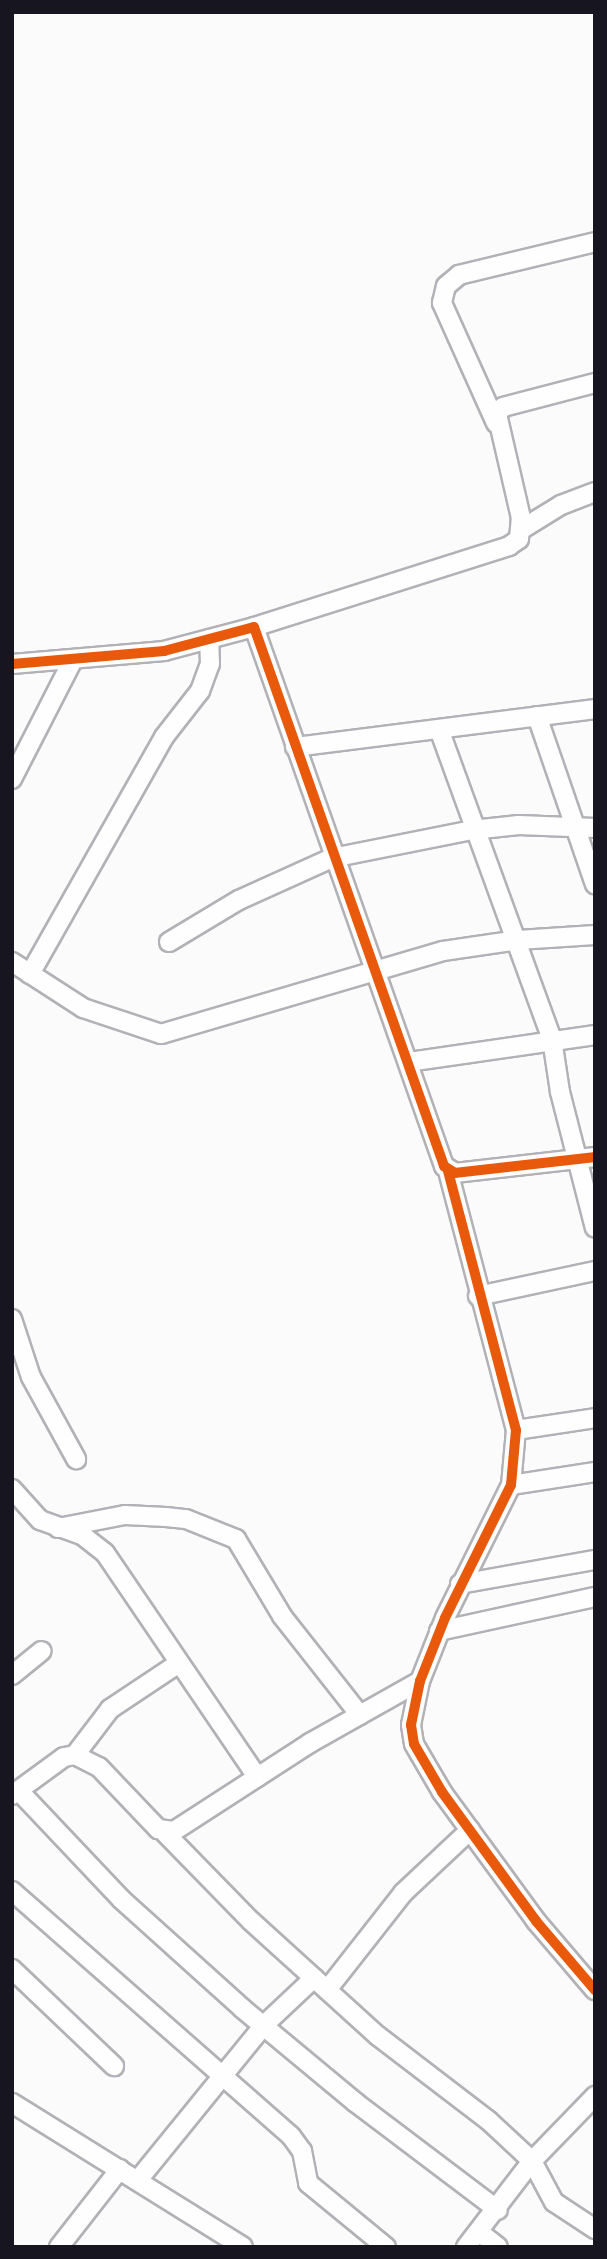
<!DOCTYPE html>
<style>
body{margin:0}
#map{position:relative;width:607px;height:2259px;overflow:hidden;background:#fbfbfb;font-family:"Public Sans",sans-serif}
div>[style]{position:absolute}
.roads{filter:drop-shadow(2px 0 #b2b1b6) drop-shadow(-2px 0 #b2b1b6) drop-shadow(0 2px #b2b1b6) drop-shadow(0 -2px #b2b1b6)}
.minor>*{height:18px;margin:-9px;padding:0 9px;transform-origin:9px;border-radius:9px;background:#fefefe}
.cycleway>*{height:10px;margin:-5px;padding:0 5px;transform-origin:5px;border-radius:5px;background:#e8590c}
span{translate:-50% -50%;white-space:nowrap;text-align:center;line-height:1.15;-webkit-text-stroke:7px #fbfbfb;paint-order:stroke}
.frame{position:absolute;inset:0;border:14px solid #171520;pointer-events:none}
</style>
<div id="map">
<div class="roads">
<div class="minor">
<i style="left:496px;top:423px;width:132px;rotate:-114.2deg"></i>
<i style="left:442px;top:303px;width:17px;rotate:-77deg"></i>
<i style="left:446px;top:286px;width:17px;rotate:-40deg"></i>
<i style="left:459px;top:275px;width:140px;rotate:-13.6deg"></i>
<i style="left:522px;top:529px;width:46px;rotate:-31.6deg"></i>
<i style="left:561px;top:505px;width:36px;rotate:-21deg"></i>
<i style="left:254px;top:627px;width:268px;rotate:-17.6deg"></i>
<i style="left:509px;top:546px;width:12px;rotate:-35deg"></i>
<i style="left:519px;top:539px;width:21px;rotate:-85deg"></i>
<i style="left:521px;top:518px;width:107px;rotate:-103deg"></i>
<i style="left:497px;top:414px;width:9px;rotate:-49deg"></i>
<i style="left:503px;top:407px;width:95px;rotate:-14.6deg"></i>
<i style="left:12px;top:664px;width:153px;rotate:-4.9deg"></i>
<i style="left:164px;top:651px;width:93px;rotate:-14.9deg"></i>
<i style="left:254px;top:627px;width:572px;rotate:70.58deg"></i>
<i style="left:444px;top:1166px;width:13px;rotate:32deg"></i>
<i style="left:455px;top:1173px;width:141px;rotate:-6.5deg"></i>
<i style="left:537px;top:716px;width:178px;rotate:71deg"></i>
<i style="left:439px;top:729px;width:330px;rotate:70deg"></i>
<i style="left:552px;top:1039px;width:54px;rotate:81.4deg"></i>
<i style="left:560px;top:1092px;width:140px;rotate:75.6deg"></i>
<i style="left:295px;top:747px;width:302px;rotate:-7.2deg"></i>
<i style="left:12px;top:779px;width:134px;rotate:-62.9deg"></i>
<i style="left:169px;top:942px;width:82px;rotate:-31deg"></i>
<i style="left:239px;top:900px;width:102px;rotate:-24.3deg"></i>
<i style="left:332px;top:858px;width:143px;rotate:-11.3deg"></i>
<i style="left:472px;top:830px;width:47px;rotate:-6.1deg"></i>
<i style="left:519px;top:825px;width:76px;rotate:2.3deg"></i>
<i style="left:12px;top:962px;width:85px;rotate:32.9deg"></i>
<i style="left:83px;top:1008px;width:82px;rotate:18.4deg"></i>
<i style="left:161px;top:1034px;width:294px;rotate:-16.4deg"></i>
<i style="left:443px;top:951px;width:76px;rotate:-8.3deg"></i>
<i style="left:518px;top:940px;width:77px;rotate:-3.7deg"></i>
<i style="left:30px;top:974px;width:272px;rotate:-60.5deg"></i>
<i style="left:164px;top:737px;width:58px;rotate:-52deg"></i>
<i style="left:200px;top:691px;width:29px;rotate:-70deg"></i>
<i style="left:210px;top:664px;width:25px;rotate:-92deg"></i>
<i style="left:408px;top:1062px;width:189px;rotate:-8.2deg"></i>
<i style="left:448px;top:1171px;width:268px;rotate:75.3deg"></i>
<i style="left:516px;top:1430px;width:55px;rotate:95.2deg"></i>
<i style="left:511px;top:1485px;width:148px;rotate:116.4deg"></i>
<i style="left:445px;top:1618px;width:68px;rotate:111.6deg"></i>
<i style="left:420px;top:1681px;width:45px;rotate:101.6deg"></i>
<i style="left:411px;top:1725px;width:19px;rotate:81deg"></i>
<i style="left:414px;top:1744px;width:56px;rotate:59.7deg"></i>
<i style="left:442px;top:1792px;width:160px;rotate:53.9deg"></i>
<i style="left:536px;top:1921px;width:91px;rotate:49.5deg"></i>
<i style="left:478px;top:1296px;width:120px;rotate:-12.1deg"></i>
<i style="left:12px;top:1319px;width:61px;rotate:71.9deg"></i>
<i style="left:31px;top:1377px;width:94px;rotate:61.2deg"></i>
<i style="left:516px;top:1430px;width:80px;rotate:-8.6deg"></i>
<i style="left:511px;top:1485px;width:85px;rotate:-8.8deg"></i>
<i style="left:12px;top:1489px;width:42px;rotate:47.9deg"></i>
<i style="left:40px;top:1520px;width:45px;rotate:19.7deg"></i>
<i style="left:82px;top:1535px;width:29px;rotate:38deg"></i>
<i style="left:105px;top:1553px;width:271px;rotate:55.8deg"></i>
<i style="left:58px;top:1528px;width:68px;rotate:-11deg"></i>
<i style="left:125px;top:1515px;width:41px;rotate:2.8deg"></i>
<i style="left:166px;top:1517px;width:20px;rotate:6deg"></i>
<i style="left:186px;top:1519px;width:54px;rotate:21.8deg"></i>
<i style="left:236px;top:1539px;width:90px;rotate:59.1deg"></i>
<i style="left:282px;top:1616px;width:126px;rotate:51.8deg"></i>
<i style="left:460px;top:1584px;width:137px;rotate:-10.1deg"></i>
<i style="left:439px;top:1631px;width:160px;rotate:-12.3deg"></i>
<i style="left:12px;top:1675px;width:38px;rotate:-39deg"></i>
<i style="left:75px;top:1755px;width:58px;rotate:-52.7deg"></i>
<i style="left:110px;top:1709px;width:83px;rotate:-33.7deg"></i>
<i style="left:19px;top:1791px;width:149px;rotate:46.6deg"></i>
<i style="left:121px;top:1899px;width:164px;rotate:42deg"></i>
<i style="left:243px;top:2009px;width:146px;rotate:39.7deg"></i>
<i style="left:355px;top:2102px;width:179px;rotate:37.1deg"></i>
<i style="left:12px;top:1795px;width:64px;rotate:-36.2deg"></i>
<i style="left:64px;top:1757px;width:11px;rotate:-10deg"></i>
<i style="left:75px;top:1755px;width:27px;rotate:27deg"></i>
<i style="left:99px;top:1767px;width:86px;rotate:46.4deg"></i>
<i style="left:158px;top:1829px;width:16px;rotate:7deg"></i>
<i style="left:174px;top:1831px;width:162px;rotate:-32.9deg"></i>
<i style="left:310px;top:1743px;width:126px;rotate:-29.4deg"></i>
<i style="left:165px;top:1833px;width:123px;rotate:45.7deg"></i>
<i style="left:251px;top:1921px;width:171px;rotate:42.2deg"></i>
<i style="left:378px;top:2036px;width:140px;rotate:37.4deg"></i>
<i style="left:489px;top:2121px;width:59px;rotate:42.9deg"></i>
<i style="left:532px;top:2161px;width:47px;rotate:61.8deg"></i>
<i style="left:554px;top:2202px;width:49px;rotate:33.4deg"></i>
<i style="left:12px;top:1891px;width:371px;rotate:41.3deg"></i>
<i style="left:291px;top:2136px;width:19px;rotate:54deg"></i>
<i style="left:302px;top:2151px;width:33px;rotate:79deg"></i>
<i style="left:308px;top:2183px;width:101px;rotate:39.4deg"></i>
<i style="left:12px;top:1969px;width:141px;rotate:43.6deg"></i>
<i style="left:327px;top:1990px;width:123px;rotate:-51.9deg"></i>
<i style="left:403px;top:1893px;width:92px;rotate:-43.2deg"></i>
<i style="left:12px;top:2103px;width:272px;rotate:31.9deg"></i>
<i style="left:138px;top:2180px;width:198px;rotate:-50.9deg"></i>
<i style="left:263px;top:2026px;width:70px;rotate:-43.3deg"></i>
<i style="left:479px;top:2232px;width:24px;rotate:38deg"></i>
<i style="left:59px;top:2247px;width:99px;rotate:-52deg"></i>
<i style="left:466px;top:2247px;width:108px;rotate:-52.5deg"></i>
<i style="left:532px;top:2161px;width:91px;rotate:-45.9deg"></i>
</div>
</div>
<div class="cycleway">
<i style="left:12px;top:664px;width:153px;rotate:-4.9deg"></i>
<i style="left:164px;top:651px;width:93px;rotate:-14.9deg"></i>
<i style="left:254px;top:627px;width:572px;rotate:70.58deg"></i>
<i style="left:444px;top:1166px;width:13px;rotate:32deg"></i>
<i style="left:455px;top:1173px;width:141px;rotate:-6.5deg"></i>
<i style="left:448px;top:1171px;width:268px;rotate:75.3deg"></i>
<i style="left:516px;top:1430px;width:55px;rotate:95.2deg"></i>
<i style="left:511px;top:1485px;width:148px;rotate:116.4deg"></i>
<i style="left:445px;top:1618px;width:68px;rotate:111.6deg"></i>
<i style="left:420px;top:1681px;width:45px;rotate:101.6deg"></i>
<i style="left:411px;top:1725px;width:19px;rotate:81deg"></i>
<i style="left:414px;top:1744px;width:56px;rotate:59.7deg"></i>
<i style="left:442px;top:1792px;width:160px;rotate:53.9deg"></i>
<i style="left:536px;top:1921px;width:91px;rotate:49.5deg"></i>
</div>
<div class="frame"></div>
</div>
